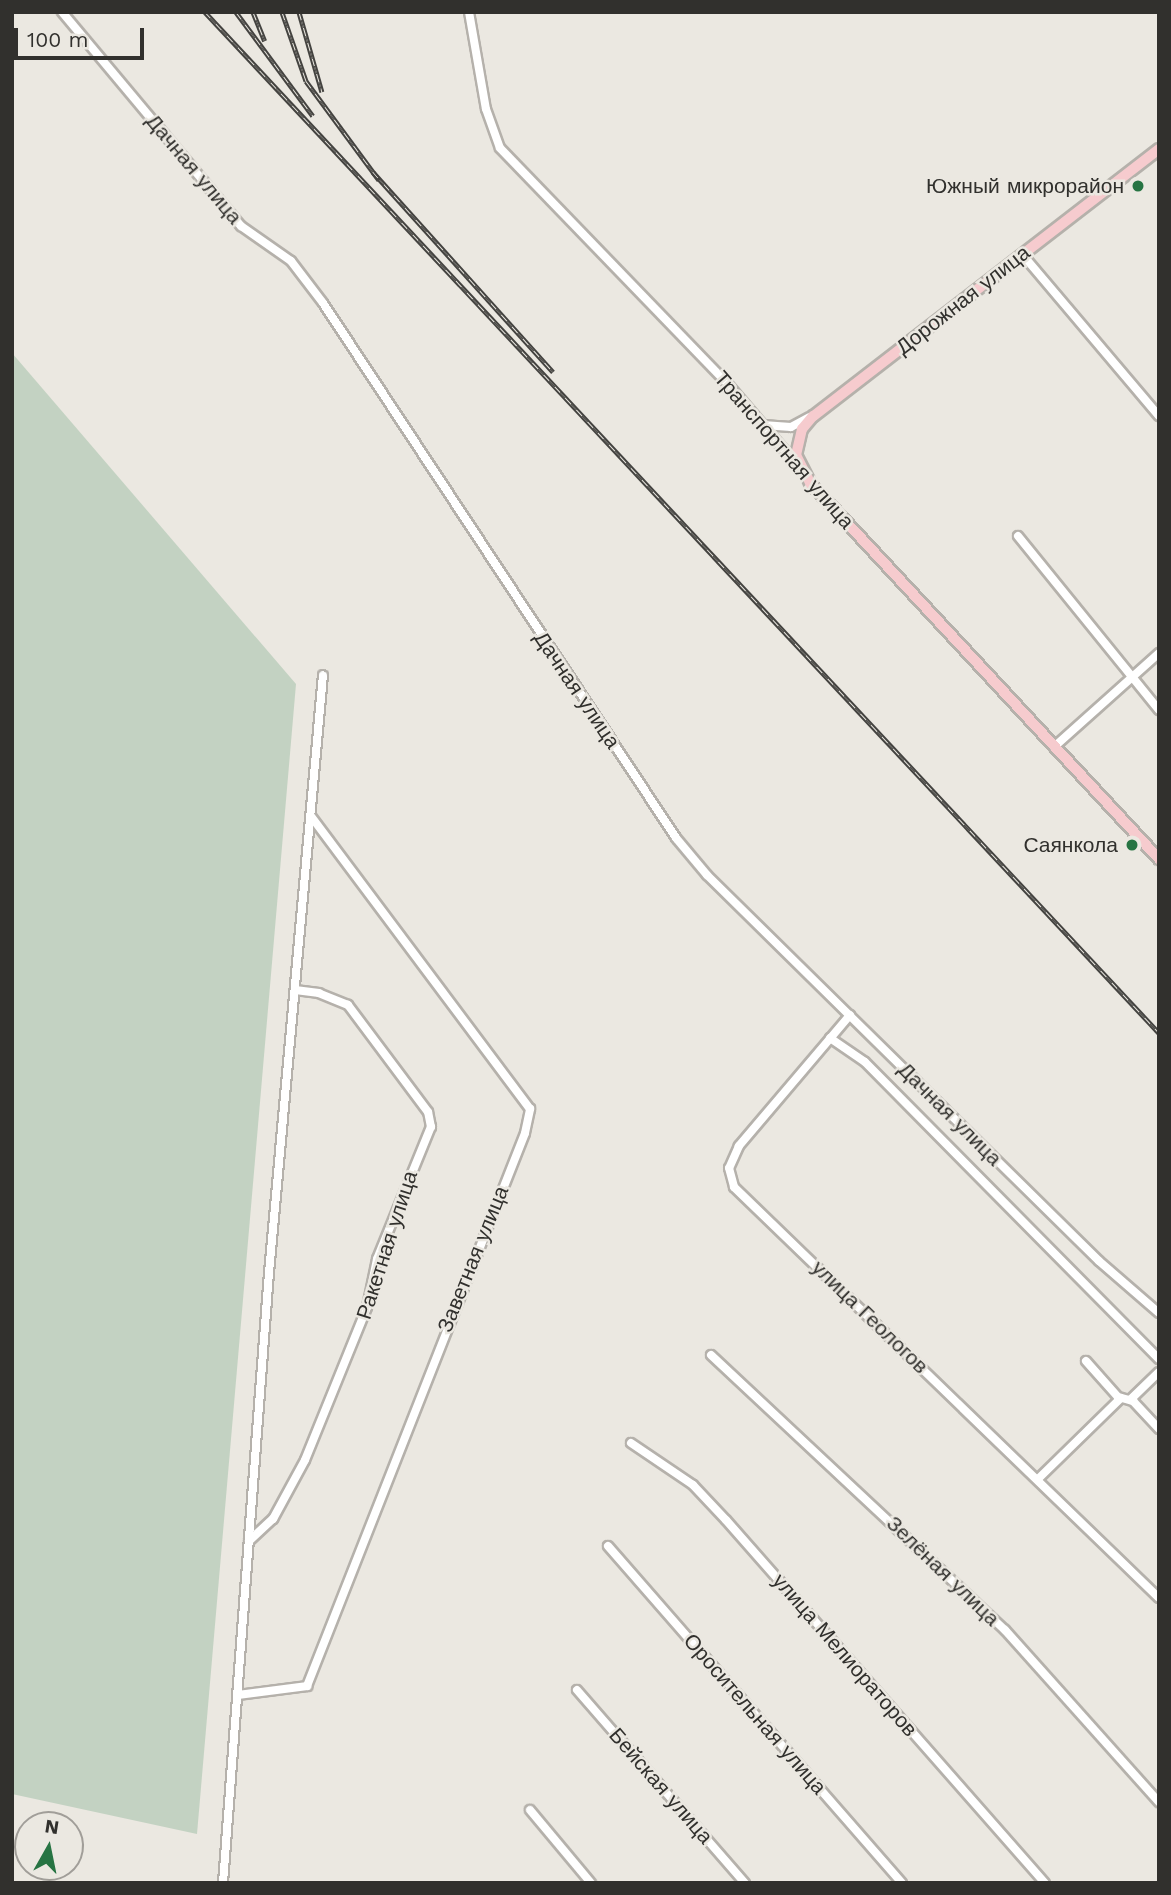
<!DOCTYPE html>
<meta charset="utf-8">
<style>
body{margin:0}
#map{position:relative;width:1171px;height:1895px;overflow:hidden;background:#ebe8e1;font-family:"Work Sans",sans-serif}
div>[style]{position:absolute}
.green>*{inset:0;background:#c3d2c2}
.roads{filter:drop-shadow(2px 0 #b5b1ab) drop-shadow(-2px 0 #b5b1ab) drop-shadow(0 2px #b5b1ab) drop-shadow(0 -2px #b5b1ab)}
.street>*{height:8px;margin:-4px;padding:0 4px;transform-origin:4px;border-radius:4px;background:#fff}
.secondary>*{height:10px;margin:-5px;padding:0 5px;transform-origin:5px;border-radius:5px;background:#f6cbce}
.rail>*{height:5px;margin-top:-2.5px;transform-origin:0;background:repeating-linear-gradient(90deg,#ebe8e1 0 8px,#444340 0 16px);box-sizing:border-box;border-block:2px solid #444340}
.dots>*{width:19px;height:19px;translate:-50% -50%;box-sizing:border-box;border:4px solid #ebe8e1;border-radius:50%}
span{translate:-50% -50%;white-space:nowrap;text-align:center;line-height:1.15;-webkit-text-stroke:5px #ebe8e1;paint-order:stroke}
.street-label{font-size:21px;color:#31302d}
.poi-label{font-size:21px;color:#31302d}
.right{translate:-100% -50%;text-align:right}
.frame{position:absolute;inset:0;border:14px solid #31302d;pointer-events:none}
.north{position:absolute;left:14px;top:1811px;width:70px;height:70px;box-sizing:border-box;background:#ebe8e1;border:2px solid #a19e99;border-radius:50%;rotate:9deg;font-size:19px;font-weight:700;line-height:28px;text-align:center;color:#31302d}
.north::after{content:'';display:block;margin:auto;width:24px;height:32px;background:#277443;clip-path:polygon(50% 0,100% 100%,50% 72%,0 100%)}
.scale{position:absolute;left:14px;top:28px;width:130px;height:32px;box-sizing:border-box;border:4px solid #31302d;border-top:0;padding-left:9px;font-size:21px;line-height:24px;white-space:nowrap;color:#31302d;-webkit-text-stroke:5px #ebe8e1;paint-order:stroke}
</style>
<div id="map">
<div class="green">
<i style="clip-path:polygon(12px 353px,296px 684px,197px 1834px,12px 1794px)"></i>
</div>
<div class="roads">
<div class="street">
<i style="left:62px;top:12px;width:279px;rotate:50.1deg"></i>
<i style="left:241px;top:226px;width:61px;rotate:35deg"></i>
<i style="left:291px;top:261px;width:53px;rotate:52.7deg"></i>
<i style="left:323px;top:303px;width:641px;rotate:56.58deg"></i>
<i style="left:676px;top:838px;width:48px;rotate:50deg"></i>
<i style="left:707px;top:875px;width:550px;rotate:44.56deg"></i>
<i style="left:1099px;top:1261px;width:79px;rotate:40.9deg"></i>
<i style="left:469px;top:12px;width:98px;rotate:80.1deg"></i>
<i style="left:486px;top:109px;width:41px;rotate:70.3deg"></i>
<i style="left:500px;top:148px;width:325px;rotate:46deg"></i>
<i style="left:726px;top:382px;width:109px;rotate:49.5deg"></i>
<i style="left:1022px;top:254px;width:212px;rotate:49.8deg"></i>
<i style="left:763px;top:425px;width:28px;rotate:4deg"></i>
<i style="left:791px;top:427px;width:21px;rotate:-28deg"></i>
<i style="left:1018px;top:536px;width:224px;rotate:51deg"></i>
<i style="left:1054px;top:747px;width:141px;rotate:-41.8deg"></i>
<i style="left:850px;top:1015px;width:172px;rotate:130.3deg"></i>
<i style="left:739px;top:1146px;width:24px;rotate:114deg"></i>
<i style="left:729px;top:1168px;width:20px;rotate:75deg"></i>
<i style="left:734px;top:1187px;width:591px;rotate:44.04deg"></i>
<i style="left:830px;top:1038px;width:42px;rotate:34.4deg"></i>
<i style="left:865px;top:1062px;width:418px;rotate:45.3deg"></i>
<i style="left:711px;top:1355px;width:403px;rotate:43.1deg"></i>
<i style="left:1005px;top:1630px;width:231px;rotate:48.2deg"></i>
<i style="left:1086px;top:1361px;width:48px;rotate:48.4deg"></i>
<i style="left:1118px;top:1397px;width:16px;rotate:15deg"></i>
<i style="left:1133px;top:1401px;width:38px;rotate:47deg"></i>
<i style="left:1130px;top:1400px;width:40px;rotate:-44deg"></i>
<i style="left:631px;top:1443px;width:75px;rotate:34.1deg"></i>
<i style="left:693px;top:1485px;width:48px;rotate:46.7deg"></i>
<i style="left:726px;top:1520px;width:483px;rotate:48.7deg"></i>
<i style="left:1038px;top:1479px;width:116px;rotate:-44.3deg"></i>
<i style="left:249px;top:1541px;width:33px;rotate:-43deg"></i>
<i style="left:273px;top:1519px;width:67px;rotate:-61.5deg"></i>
<i style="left:305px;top:1460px;width:165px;rotate:-67.9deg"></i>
<i style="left:367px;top:1307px;width:49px;rotate:-78.2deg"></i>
<i style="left:377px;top:1259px;width:143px;rotate:-67.8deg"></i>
<i style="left:431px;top:1127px;width:15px;rotate:-101deg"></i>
<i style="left:428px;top:1112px;width:134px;rotate:-126.8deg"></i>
<i style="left:348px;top:1005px;width:31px;rotate:-158deg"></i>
<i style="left:319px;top:993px;width:24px;rotate:-173deg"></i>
<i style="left:608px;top:1546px;width:447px;rotate:48.9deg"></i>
<i style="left:577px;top:1690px;width:256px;rotate:49deg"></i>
<i style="left:238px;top:1695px;width:70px;rotate:-7.4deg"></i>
<i style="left:307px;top:1686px;width:594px;rotate:-68.48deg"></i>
<i style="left:525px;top:1133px;width:25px;rotate:-78deg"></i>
<i style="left:530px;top:1109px;width:367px;rotate:-126.8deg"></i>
<i style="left:530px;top:1810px;width:95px;rotate:50.1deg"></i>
<i style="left:223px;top:1883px;width:612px;rotate:-85.69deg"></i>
<i style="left:269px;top:1273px;width:600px;rotate:-84.84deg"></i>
</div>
<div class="secondary">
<i style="left:1159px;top:149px;width:437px;rotate:142.3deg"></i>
<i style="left:813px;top:416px;width:17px;rotate:130deg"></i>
<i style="left:802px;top:429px;width:27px;rotate:103deg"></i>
<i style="left:796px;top:455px;width:31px;rotate:63deg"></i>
<i style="left:810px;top:483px;width:513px;rotate:47.13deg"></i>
</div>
</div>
<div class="rail">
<i style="left:205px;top:12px;width:1397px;rotate:46.94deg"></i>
<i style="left:236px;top:12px;width:129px;rotate:53.5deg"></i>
<i style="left:253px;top:12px;width:31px;rotate:68deg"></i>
<i style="left:282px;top:12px;width:73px;rotate:70.8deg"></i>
<i style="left:306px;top:81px;width:123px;rotate:53.6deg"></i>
<i style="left:299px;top:12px;width:83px;rotate:74deg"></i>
<i style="left:373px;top:172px;width:269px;rotate:48deg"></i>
</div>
<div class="dots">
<i style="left:1138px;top:186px;background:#277443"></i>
<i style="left:1132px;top:845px;background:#277443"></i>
</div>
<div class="street-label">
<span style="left:194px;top:169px;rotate:50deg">Дачная улица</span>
<span style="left:963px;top:300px;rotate:-38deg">Дорожная улица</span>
<span style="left:784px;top:450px;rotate:49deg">Транспортная улица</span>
<span style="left:577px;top:690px;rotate:56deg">Дачная улица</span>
<span style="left:950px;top:1114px;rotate:45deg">Дачная улица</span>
<span style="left:387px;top:1245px;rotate:-72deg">Ракетная улица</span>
<span style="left:473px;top:1259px;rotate:-68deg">Заветная улица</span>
<span style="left:870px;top:1317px;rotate:44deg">улица Геологов</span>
<span style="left:943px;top:1571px;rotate:44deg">Зелёная улица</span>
<span style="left:845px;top:1655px;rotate:49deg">улица Мелиораторов</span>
<span style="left:755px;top:1714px;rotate:49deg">Оросительная улица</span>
<span style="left:661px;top:1786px;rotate:49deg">Бейская улица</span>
</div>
<div class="poi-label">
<span class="right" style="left:1124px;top:186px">Южный микрорайон</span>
<span class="right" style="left:1118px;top:845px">Саянкола</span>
</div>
<div class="frame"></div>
<div class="north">N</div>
<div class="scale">100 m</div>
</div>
